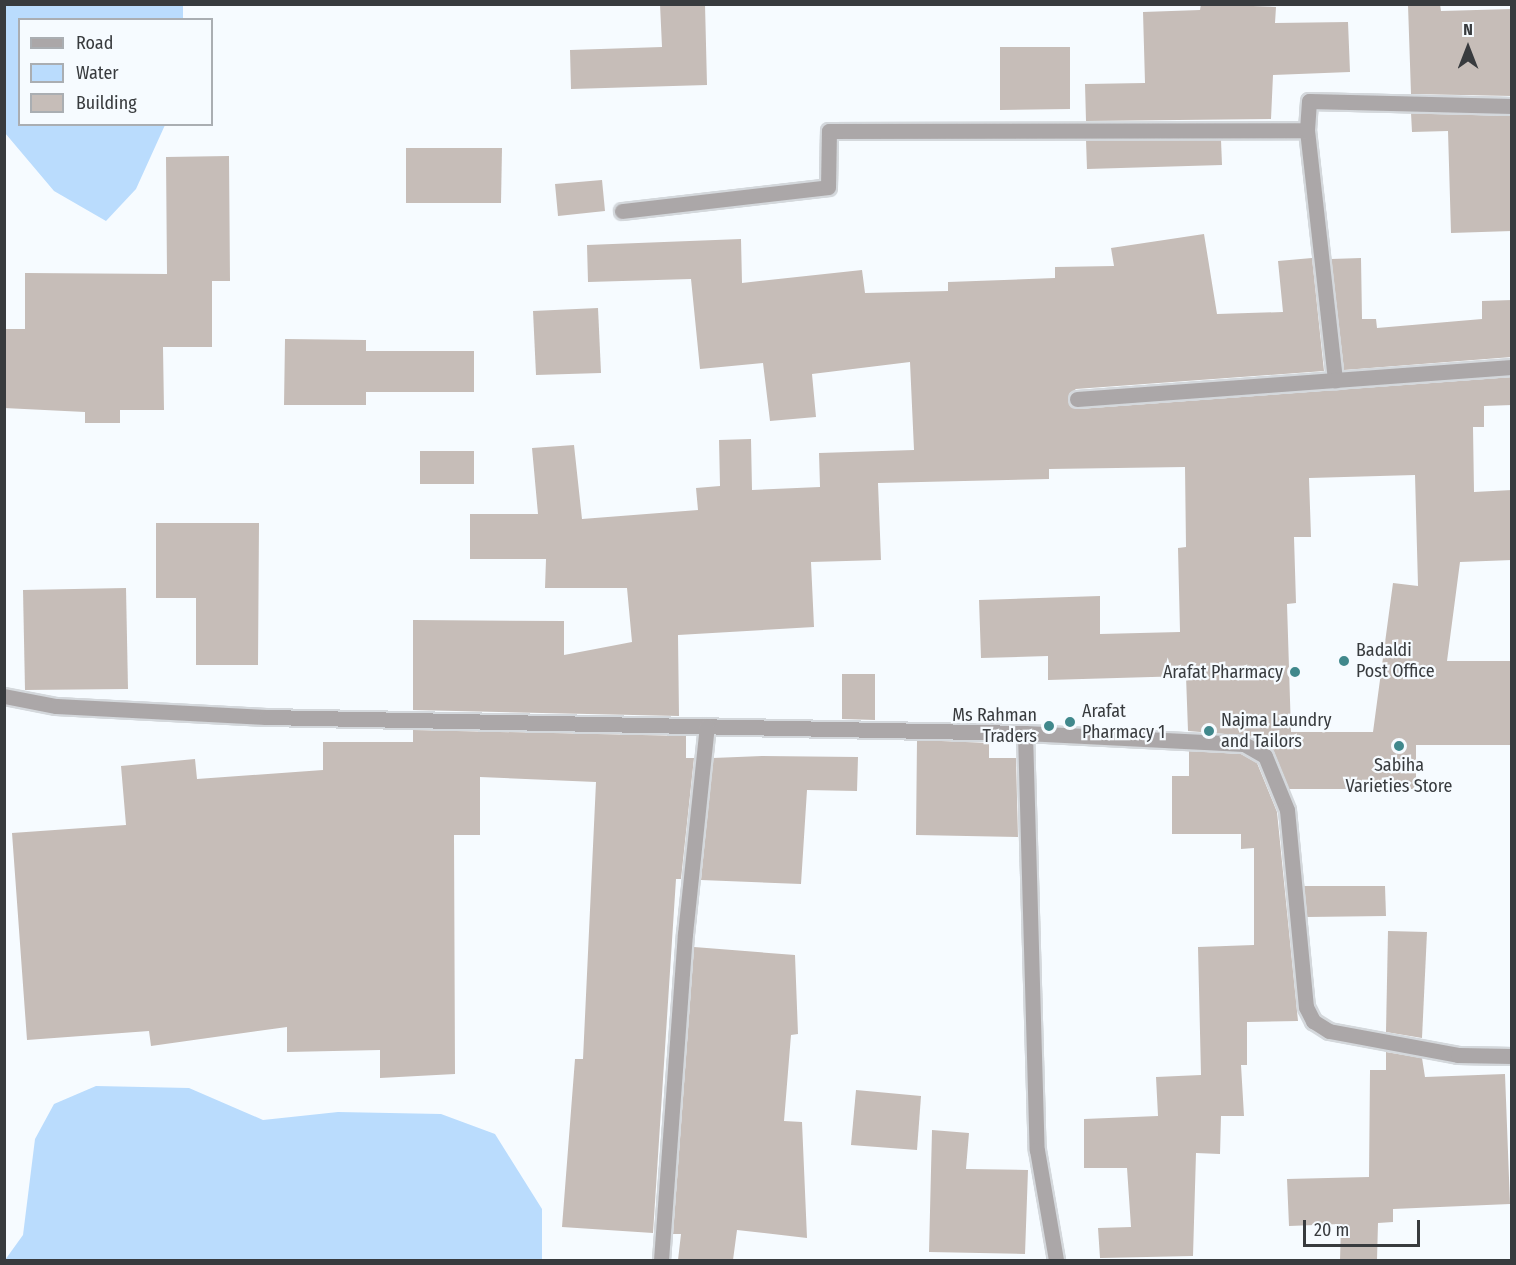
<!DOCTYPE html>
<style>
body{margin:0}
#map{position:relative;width:1516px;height:1265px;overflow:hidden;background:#f6fbff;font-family:"Fira Sans Condensed",sans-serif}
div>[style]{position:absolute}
.water>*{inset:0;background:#badcfd}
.building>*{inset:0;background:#c6bdb8}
.roads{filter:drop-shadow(2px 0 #d4d8dc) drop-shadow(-2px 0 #d4d8dc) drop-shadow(0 2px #d4d8dc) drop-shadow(0 -2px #d4d8dc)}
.minor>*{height:15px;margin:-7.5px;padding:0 7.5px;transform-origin:7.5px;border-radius:7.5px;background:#aba7a8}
.dots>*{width:16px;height:16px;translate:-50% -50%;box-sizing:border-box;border:3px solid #f6fbff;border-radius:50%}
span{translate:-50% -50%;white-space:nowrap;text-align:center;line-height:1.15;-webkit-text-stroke:4.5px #f6fbff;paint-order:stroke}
.poi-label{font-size:18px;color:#383b3e}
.left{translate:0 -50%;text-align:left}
.right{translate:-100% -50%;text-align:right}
.frame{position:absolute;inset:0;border:6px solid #383b3e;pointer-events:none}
.legend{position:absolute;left:18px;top:18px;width:195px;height:108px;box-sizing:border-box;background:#f6fbff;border:2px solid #aaaeb2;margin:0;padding:8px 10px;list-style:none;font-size:18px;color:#383b3e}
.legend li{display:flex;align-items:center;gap:12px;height:30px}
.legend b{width:30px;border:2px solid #aaaeb2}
.north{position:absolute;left:1438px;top:18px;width:60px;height:60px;-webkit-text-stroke:4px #f6fbff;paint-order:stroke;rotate:0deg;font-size:16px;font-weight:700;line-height:24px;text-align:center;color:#383b3e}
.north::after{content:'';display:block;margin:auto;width:21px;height:27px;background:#383b3e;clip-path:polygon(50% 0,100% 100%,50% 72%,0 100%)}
.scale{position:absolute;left:1303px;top:1220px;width:117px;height:27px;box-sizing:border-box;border:3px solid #383b3e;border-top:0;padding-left:8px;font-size:18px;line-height:21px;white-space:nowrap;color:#383b3e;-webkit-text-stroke:4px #f6fbff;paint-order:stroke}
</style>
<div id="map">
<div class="water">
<i style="clip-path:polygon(4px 5px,183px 5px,183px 19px,20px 20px,20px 124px,165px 125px,136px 189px,106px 221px,54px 191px,5px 133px)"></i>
<i style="clip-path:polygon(96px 1086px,189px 1088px,263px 1120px,338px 1112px,441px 1114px,495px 1134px,542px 1209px,542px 1260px,5px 1260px,23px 1235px,35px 1139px,54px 1104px)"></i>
</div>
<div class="building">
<i style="clip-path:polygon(660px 4px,705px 4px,707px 85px,571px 89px,570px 50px,662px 47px)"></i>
<i style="clip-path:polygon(1201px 4px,1276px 7px,1275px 23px,1348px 22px,1350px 72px,1273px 75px,1271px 119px,1086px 121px,1085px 84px,1145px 83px,1143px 12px,1200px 10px)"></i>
<i style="clip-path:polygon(1440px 4px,1441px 11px,1512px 9px,1512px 96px,1411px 94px,1408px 5px)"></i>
<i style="clip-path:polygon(1000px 47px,1070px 47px,1070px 109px,1000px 110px)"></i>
<i style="clip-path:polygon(1411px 113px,1512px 116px,1512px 231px,1451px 233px,1448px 131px,1412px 132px)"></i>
<i style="clip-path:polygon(1086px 140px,1221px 140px,1222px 165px,1087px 169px)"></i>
<i style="clip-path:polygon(406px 148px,502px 148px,501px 203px,406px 203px)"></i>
<i style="clip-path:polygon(229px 156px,230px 281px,212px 281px,212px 347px,163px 347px,164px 410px,120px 410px,120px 423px,85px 423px,85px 412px,4px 408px,4px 329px,25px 329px,25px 273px,167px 274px,166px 157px)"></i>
<i style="clip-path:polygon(602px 180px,605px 211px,558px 216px,555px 184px)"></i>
<i style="clip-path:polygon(evenodd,1204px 234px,1217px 314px,1283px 312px,1278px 261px,1312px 258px,1324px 371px,1076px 389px,1069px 394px,1069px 404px,1078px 409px,1512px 377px,1512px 405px,1484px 406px,1484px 427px,1473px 427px,1474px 492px,1512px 490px,1512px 560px,1460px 562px,1447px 661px,1512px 661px,1512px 745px,1416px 745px,1416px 789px,1289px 789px,1274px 752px,1249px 736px,1188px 731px,1186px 676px,1048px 680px,1048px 656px,981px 658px,979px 600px,1100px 596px,1100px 634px,1180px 632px,1178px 548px,1186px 547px,1185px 467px,1049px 469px,1049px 479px,878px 483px,881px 560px,811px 562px,814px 627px,678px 635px,679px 716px,413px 710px,413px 620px,564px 621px,564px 655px,632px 642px,627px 588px,545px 588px,546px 559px,470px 559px,470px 514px,538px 514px,532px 448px,574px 445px,582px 519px,698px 510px,696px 488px,720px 486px,719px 440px,751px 439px,752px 490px,820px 487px,819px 453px,914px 450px,910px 362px,812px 374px,816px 417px,770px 421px,763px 363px,700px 369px,691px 279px,588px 282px,587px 245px,741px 239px,742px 283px,862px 270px,865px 293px,948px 291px,948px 282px,1055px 278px,1055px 267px,1114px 266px,1111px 248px,1204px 234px,1415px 475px,1418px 586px,1393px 583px,1373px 732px,1291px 732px,1287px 604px,1296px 603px,1294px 537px,1311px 537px,1309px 478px,1415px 475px)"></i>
<i style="clip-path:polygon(1361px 258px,1362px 319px,1376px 319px,1377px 328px,1482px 319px,1482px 301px,1512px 300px,1512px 357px,1344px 370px,1331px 259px)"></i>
<i style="clip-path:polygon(598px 308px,601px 373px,536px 375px,533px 311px)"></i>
<i style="clip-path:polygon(285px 339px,366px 340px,366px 351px,474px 351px,474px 392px,366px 392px,366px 405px,284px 405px)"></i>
<i style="clip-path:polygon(420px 451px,474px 451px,474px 484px,420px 484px)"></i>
<i style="clip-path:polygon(156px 523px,259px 523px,258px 665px,196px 665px,196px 598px,156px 598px)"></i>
<i style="clip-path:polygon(126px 588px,128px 689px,25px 690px,23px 590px)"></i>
<i style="clip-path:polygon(842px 674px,875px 674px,875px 720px,842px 719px)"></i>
<i style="clip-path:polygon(413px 730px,686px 736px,686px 758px,694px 758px,681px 879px,676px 879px,653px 1233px,562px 1227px,575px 1059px,583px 1059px,596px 782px,480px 777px,480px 835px,454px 835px,455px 1074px,380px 1078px,380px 1050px,287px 1052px,287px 1027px,151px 1046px,149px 1031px,27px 1040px,12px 833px,126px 825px,121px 766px,195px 759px,197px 779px,323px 770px,323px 742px,413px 742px)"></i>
<i style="clip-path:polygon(917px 740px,989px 743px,989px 758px,1016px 758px,1018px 837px,916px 835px)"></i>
<i style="clip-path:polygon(1189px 751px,1241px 754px,1257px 763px,1277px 812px,1298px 1021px,1247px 1022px,1247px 1065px,1241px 1065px,1244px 1116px,1221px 1116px,1220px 1154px,1196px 1153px,1193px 1256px,1100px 1258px,1098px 1228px,1131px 1227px,1127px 1168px,1084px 1168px,1084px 1119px,1158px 1116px,1156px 1077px,1201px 1075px,1198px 947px,1254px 945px,1254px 848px,1241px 849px,1241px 834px,1172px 834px,1172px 776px,1189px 776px)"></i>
<i style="clip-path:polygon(762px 756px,858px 757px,857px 791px,807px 790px,801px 884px,701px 880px,713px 758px)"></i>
<i style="clip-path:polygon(1304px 886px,1385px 886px,1386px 916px,1307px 917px)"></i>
<i style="clip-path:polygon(1388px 931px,1427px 932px,1422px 1038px,1386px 1032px)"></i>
<i style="clip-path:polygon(694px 947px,795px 955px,798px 1034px,791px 1035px,784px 1121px,802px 1122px,807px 1238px,737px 1230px,733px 1260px,678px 1260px,681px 1234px,673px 1234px)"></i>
<i style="clip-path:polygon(1386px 1052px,1422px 1058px,1425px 1077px,1505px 1074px,1510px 1204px,1393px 1209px,1393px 1222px,1378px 1223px,1377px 1260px,1340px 1260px,1341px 1224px,1289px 1226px,1287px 1179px,1369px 1177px,1370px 1070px,1386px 1070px)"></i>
<i style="clip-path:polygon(856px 1090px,921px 1096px,917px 1150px,851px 1145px)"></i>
<i style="clip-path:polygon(932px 1130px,969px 1133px,966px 1169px,1028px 1170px,1025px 1254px,929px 1252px)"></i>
</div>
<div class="roads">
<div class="minor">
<i style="left:1307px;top:130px;width:252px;rotate:83.6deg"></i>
<i style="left:1335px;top:380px;width:177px;rotate:-4.2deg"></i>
<i style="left:622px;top:211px;width:207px;rotate:-6.6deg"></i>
<i style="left:828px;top:187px;width:56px;rotate:-89deg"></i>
<i style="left:829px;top:131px;width:478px;rotate:-0.1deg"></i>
<i style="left:1307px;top:130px;width:29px;rotate:-86deg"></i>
<i style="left:1309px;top:101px;width:203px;rotate:1.4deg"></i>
<i style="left:1077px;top:399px;width:259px;rotate:-4.2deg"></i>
<i style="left:4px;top:696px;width:53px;rotate:10.9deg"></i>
<i style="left:56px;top:706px;width:210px;rotate:3deg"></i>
<i style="left:266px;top:717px;width:759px;rotate:1.21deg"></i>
<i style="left:1025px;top:733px;width:219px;rotate:2.9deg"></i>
<i style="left:1244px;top:744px;width:24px;rotate:30deg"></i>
<i style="left:1265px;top:756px;width:58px;rotate:67.8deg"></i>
<i style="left:1287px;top:810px;width:198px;rotate:84.5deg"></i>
<i style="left:1306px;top:1007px;width:16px;rotate:63deg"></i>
<i style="left:1313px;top:1021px;width:19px;rotate:32deg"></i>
<i style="left:1329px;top:1031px;width:131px;rotate:10.5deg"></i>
<i style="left:1458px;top:1055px;width:54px;rotate:1.1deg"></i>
<i style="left:1025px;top:733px;width:417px;rotate:88.4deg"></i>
<i style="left:1037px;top:1150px;width:112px;rotate:80.2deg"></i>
<i style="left:661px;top:1260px;width:327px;rotate:-85.8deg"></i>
<i style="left:685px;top:934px;width:209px;rotate:-84deg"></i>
</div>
</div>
<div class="dots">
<i style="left:1344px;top:661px;background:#40888c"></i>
<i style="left:1295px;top:672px;background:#40888c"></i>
<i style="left:1070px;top:722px;background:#40888c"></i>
<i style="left:1049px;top:726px;background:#40888c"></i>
<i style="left:1209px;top:731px;background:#40888c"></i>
<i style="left:1399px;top:746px;background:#40888c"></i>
</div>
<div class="poi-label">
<span class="left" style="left:1356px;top:661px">Badaldi<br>Post Office</span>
<span class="right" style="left:1283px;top:672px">Arafat Pharmacy</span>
<span class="left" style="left:1082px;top:722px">Arafat<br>Pharmacy 1</span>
<span class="right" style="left:1037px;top:726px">Ms Rahman<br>Traders</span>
<span class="left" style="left:1221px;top:731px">Najma Laundry<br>and Tailors</span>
<span style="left:1399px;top:776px">Sabiha<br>Varieties Store</span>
</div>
<div class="frame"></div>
<ul class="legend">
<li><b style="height:8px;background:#aba7a8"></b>Road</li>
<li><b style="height:16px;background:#badcfd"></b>Water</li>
<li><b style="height:16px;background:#c6bdb8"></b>Building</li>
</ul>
<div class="north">N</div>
<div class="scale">20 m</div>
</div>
